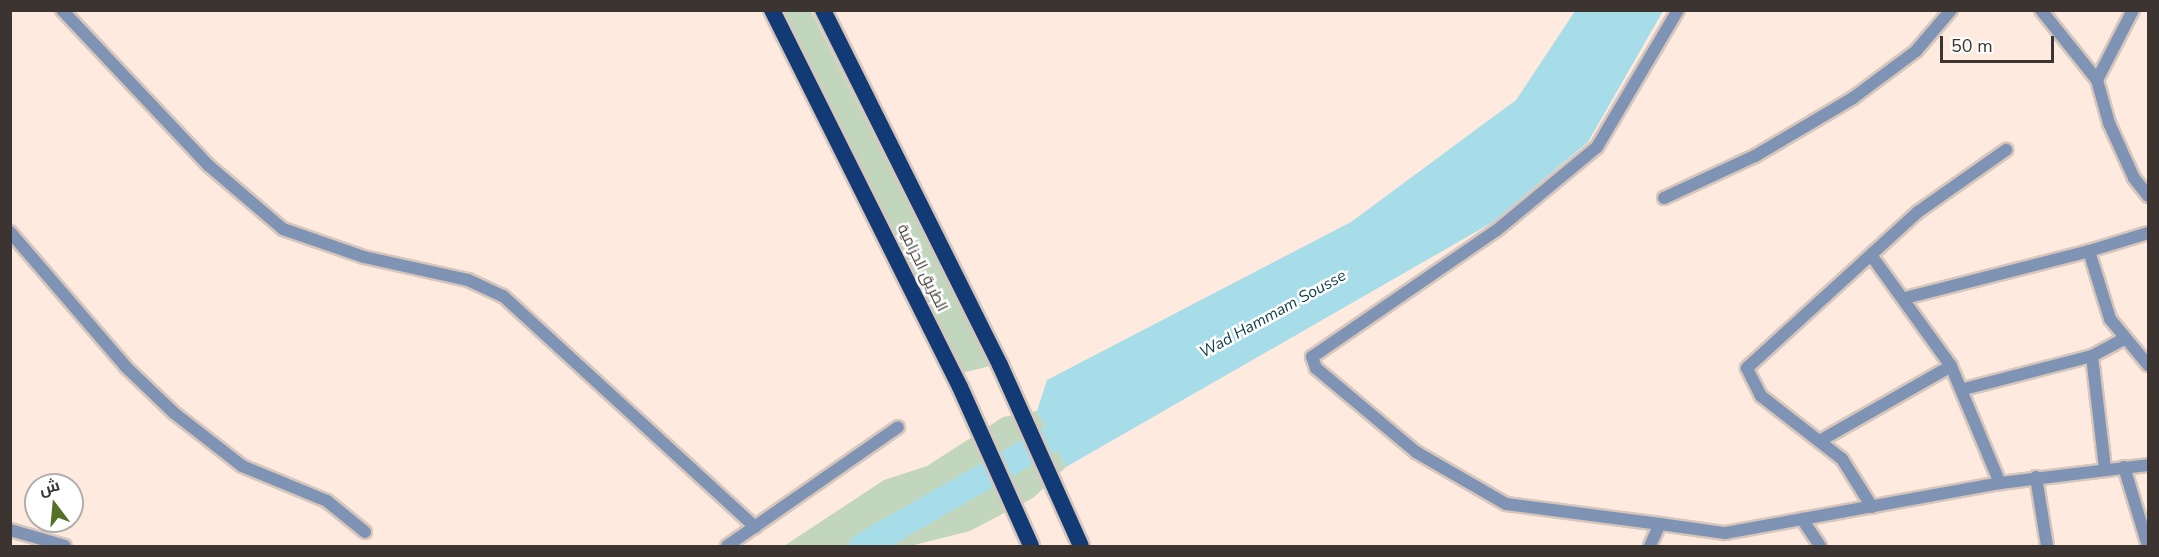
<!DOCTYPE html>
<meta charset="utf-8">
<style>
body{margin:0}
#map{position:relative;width:2159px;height:557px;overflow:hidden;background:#feeadf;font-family:"Nunito Sans",Cairo,sans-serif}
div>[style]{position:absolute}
.green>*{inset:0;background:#c1d6bd}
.water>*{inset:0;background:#a6dde9}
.river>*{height:27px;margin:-13.5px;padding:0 13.5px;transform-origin:13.5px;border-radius:13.5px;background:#a6dde9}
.roads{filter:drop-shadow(2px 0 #d7c6bc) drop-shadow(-2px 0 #d7c6bc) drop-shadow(0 2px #d7c6bc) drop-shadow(0 -2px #d7c6bc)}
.minor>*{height:12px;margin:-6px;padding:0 6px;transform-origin:6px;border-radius:6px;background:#7f94b4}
.trunk>*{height:16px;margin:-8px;padding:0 8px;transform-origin:8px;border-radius:8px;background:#123a74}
span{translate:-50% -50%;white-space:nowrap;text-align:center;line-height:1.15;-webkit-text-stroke:5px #fff;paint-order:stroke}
.street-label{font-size:15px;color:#3c3430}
.water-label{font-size:16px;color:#0c3e48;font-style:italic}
.frame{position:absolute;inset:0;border:12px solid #3c3430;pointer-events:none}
.north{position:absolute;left:24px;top:473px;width:60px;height:60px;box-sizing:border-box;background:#fff;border:2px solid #b1aeac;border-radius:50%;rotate:344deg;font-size:16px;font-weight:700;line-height:24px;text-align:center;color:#3c3430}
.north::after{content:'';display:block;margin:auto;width:21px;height:27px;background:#537227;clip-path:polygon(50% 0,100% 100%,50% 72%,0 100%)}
.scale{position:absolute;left:1940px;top:36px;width:114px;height:27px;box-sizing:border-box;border:3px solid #3c3430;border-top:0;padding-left:8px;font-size:18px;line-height:21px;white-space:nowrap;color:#3c3430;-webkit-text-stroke:4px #fff;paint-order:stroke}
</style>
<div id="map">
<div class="green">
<i style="clip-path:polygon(781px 11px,811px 11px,990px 366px,962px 373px)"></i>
<i style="clip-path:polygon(1037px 411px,1066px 467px,1033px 498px,970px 531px,910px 546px,784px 546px,884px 480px,927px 466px,1003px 417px)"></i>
</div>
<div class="water">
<i style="clip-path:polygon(1575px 11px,1663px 11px,1588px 142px,1493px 222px,1066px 467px,1037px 411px,1047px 380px,1351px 222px,1516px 100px)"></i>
</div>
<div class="river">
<i style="left:862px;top:546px;width:254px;rotate:-29.8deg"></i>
</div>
<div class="roads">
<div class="minor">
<i style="left:62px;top:10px;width:213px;rotate:46.7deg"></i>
<i style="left:208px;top:165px;width:99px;rotate:40.5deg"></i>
<i style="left:283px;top:229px;width:86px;rotate:19.1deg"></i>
<i style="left:364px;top:257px;width:107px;rotate:12.5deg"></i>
<i style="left:468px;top:280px;width:38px;rotate:25deg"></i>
<i style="left:503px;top:296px;width:342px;rotate:42.5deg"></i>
<i style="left:2041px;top:10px;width:90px;rotate:51.3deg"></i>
<i style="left:2097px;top:80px;width:45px;rotate:74.4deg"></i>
<i style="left:2109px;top:123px;width:60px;rotate:65.6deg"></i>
<i style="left:2134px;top:178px;width:23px;rotate:52deg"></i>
<i style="left:2097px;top:80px;width:79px;rotate:-62.8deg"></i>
<i style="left:1664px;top:198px;width:100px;rotate:-24.8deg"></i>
<i style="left:1755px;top:156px;width:114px;rotate:-30.6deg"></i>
<i style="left:1853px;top:98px;width:79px;rotate:-36.7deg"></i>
<i style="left:1916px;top:51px;width:54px;rotate:-49.5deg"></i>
<i style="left:10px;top:232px;width:178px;rotate:49.3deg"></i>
<i style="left:126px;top:367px;width:66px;rotate:43.8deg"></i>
<i style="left:174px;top:413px;width:86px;rotate:37.9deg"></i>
<i style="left:242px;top:466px;width:92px;rotate:22.4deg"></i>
<i style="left:327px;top:501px;width:49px;rotate:39.2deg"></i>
<i style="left:2148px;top:233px;width:62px;rotate:163deg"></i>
<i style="left:2089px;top:251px;width:71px;rotate:72.8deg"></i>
<i style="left:2110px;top:319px;width:60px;rotate:50.4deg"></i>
<i style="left:1871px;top:255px;width:137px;rotate:54.2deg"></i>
<i style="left:1951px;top:366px;width:127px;rotate:67.3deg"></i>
<i style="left:1905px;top:298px;width:190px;rotate:-14.3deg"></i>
<i style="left:2092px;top:356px;width:114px;rotate:83.4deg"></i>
<i style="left:1964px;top:389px;width:132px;rotate:-14.5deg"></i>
<i style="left:2092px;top:356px;width:38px;rotate:-28deg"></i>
<i style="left:1823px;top:439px;width:147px;rotate:-29.7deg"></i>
<i style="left:2124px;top:467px;width:83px;rotate:73.1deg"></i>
<i style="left:2036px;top:477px;width:70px;rotate:80.9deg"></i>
<i style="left:1872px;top:507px;width:57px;rotate:-122deg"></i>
<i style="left:1842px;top:459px;width:103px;rotate:-142.1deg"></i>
<i style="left:1761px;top:396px;width:31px;rotate:-117deg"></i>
<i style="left:1747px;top:368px;width:231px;rotate:-42.4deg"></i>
<i style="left:1918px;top:212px;width:108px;rotate:-35.2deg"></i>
<i style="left:1802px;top:519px;width:32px;rotate:56deg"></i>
<i style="left:1660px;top:524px;width:155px;rotate:-172.6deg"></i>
<i style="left:1506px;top:504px;width:104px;rotate:-150deg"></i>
<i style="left:1416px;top:452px;width:131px;rotate:-140deg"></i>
<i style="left:1316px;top:368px;width:12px;rotate:-110deg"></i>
<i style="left:1312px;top:357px;width:224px;rotate:-34.5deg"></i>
<i style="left:1497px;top:230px;width:130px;rotate:-39.7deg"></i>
<i style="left:1597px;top:147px;width:159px;rotate:-59.4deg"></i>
<i style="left:10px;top:530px;width:57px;rotate:16.2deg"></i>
<i style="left:727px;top:546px;width:208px;rotate:-34.8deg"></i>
<i style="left:1650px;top:546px;width:24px;rotate:-66deg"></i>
<i style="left:1660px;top:524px;width:66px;rotate:7.9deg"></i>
<i style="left:1725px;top:533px;width:280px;rotate:-10.3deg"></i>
<i style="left:2000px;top:483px;width:149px;rotate:-6.9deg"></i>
</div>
<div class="trunk">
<i style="left:772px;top:10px;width:421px;rotate:63.5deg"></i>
<i style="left:960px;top:387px;width:174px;rotate:65.9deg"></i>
<i style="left:823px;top:10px;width:397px;rotate:63.5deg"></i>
<i style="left:1000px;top:365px;width:198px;rotate:65.9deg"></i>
</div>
</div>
<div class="street-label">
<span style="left:922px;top:268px;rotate:64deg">الطريق الحزامية</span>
</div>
<div class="water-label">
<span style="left:1273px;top:314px;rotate:-29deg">Wad Hammam Sousse</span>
</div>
<div class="frame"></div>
<div class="north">ش</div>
<div class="scale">50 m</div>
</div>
